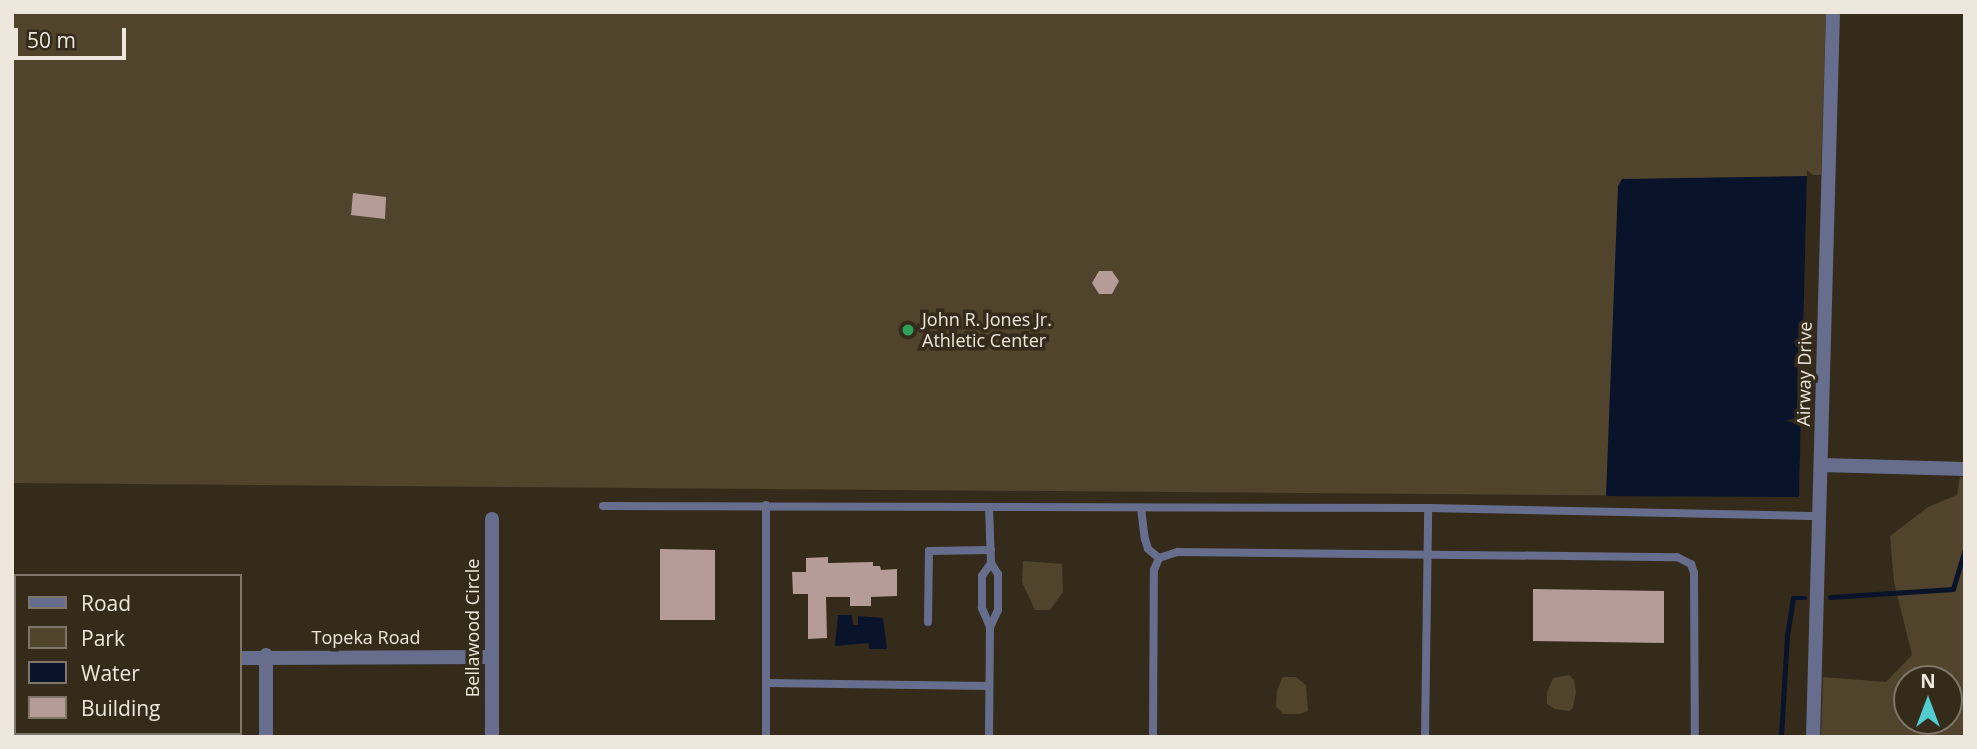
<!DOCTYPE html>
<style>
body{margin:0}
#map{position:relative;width:1977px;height:749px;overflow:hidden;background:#342b1a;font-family:"Open Sans",sans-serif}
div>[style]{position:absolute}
.green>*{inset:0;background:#51442d}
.water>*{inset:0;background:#09132a}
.stream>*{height:4.5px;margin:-2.25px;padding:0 2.25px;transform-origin:2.25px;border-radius:2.25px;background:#09132a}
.building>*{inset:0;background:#b59c97}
.service>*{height:8px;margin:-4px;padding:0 4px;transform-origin:4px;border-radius:4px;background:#676e8d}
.minor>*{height:14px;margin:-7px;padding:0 7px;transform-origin:7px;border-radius:7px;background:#676e8d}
.dots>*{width:19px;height:19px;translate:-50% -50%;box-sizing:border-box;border:4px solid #342b1a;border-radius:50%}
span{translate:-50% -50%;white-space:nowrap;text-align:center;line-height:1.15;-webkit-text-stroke:7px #342b1a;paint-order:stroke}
.poi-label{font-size:18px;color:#ede7dd}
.left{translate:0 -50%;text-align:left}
.street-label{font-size:18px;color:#ede7dd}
.frame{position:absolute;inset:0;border:14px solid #ede7dd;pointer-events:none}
.legend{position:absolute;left:14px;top:574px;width:228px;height:161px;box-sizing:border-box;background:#342b1a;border:2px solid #7e7668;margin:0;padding:9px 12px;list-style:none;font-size:21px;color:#ede7dd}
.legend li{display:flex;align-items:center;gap:14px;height:35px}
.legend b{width:35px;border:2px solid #7e7668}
.north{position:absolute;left:1893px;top:665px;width:70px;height:70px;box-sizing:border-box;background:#342b1a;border:2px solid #7e7668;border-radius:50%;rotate:0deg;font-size:19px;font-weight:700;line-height:28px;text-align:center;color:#ede7dd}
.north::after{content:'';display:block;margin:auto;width:24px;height:32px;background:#52cdcd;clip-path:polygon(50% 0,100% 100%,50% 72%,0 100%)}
.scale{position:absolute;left:14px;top:28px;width:112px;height:32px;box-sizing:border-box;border:4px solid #ede7dd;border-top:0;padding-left:9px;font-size:21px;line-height:24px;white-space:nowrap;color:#ede7dd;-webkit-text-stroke:5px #342b1a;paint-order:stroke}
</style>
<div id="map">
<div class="green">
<i style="clip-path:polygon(12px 12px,1826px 12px,1821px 175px,1813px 175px,1807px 170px,1799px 497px,12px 483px)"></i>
<i style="clip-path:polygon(evenodd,1960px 477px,1965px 478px,1965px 737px,1821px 737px,1823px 677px,1886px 682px,1912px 655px,1894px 582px,1890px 536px,1928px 507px,1957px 495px,1960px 477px,1907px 679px,1949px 679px,1949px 721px,1907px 721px,1907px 679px)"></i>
<i style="clip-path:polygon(1023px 561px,1062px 564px,1063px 592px,1050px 610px,1035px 610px,1022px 582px)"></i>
<i style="clip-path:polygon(1569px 675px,1574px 680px,1576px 692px,1573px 708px,1569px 711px,1555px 709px,1547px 704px,1547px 693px,1553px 678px)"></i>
<i style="clip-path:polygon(1283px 677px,1296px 677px,1306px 685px,1308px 711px,1300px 714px,1283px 714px,1276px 706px,1277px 690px)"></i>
</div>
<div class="water">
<i style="clip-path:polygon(1807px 176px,1799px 497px,1606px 496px,1618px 186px,1622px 179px)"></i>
<i style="clip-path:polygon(838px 615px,852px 615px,853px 625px,858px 625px,858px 616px,883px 618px,887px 649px,869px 649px,869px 643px,835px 646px)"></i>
</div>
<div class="stream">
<i style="left:1830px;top:597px;width:123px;rotate:-3.7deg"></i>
<i style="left:1953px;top:589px;width:42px;rotate:-73.3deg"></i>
<i style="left:1781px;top:737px;width:101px;rotate:-86.6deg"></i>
<i style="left:1787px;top:636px;width:38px;rotate:-81deg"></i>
<i style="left:1793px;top:598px;width:12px"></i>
</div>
<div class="building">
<i style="clip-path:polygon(353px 193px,386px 197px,385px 219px,351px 215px)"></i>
<i style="clip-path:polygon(1099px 271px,1112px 271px,1119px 281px,1112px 294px,1099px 294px,1092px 283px)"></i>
<i style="clip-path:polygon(660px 549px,715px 550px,715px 620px,660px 620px)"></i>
<i style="clip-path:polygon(828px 557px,828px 563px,873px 562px,873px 566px,880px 566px,881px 570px,897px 569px,897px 596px,871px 597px,871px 606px,850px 606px,850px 597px,826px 597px,827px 638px,808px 639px,808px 594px,793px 594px,792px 572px,806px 572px,806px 558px)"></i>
<i style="clip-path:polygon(1533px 589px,1664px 591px,1664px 643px,1533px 641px)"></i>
</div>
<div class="service">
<i style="left:603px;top:506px;width:825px;rotate:0.14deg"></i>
<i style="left:1428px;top:508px;width:392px;rotate:1.2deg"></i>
<i style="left:989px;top:507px;width:56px;rotate:88deg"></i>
<i style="left:991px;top:563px;width:13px;rotate:58deg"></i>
<i style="left:998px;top:574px;width:36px;rotate:90deg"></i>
<i style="left:998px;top:610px;width:19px;rotate:115deg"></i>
<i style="left:990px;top:627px;width:21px;rotate:-113deg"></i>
<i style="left:982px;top:608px;width:32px;rotate:-90deg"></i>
<i style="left:982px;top:576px;width:16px;rotate:-55deg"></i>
<i style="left:1141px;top:508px;width:31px;rotate:83deg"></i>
<i style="left:1145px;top:539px;width:10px;rotate:73deg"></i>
<i style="left:1148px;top:549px;width:14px;rotate:39deg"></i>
<i style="left:928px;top:622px;width:71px;rotate:-89.2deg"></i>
<i style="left:929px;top:551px;width:62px;rotate:-0.9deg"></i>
<i style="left:766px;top:683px;width:223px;rotate:0.8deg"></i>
<i style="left:766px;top:737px;width:232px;rotate:-90deg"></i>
<i style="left:989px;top:737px;width:110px;rotate:-89.5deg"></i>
<i style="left:1153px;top:737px;width:167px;rotate:-89.7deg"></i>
<i style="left:1154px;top:570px;width:13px;rotate:-67deg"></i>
<i style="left:1159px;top:558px;width:20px;rotate:-18deg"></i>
<i style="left:1178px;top:552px;width:499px;rotate:0.6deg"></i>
<i style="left:1677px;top:557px;width:16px;rotate:27deg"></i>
<i style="left:1691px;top:564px;width:9px;rotate:72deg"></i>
<i style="left:1694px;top:573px;width:164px;rotate:89.7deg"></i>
<i style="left:1425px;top:737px;width:229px;rotate:-89.2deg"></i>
</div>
<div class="minor">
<i style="left:1821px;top:465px;width:144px;rotate:1.6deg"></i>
<i style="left:240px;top:658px;width:252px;rotate:-0.2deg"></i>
<i style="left:12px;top:729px;width:4px"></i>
<i style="left:266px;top:737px;width:82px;rotate:-90deg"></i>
<i style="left:492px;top:737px;width:218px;rotate:-90deg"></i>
<i style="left:1813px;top:737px;width:725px;rotate:-88.42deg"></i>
</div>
<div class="dots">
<i style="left:908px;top:330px;background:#2e9e5b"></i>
</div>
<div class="poi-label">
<span class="left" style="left:922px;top:330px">John R. Jones Jr.<br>Athletic Center</span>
</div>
<div class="street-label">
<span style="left:1804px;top:374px;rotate:-89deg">Airway Drive</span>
<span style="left:472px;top:628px;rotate:-90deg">Bellawood Circle</span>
<span style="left:366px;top:637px">Topeka Road</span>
</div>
<div class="frame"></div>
<ul class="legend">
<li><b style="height:9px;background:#676e8d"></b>Road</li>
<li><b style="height:19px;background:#51442d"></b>Park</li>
<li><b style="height:19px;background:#09132a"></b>Water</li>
<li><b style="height:19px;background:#b59c97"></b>Building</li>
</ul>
<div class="north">N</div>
<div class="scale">50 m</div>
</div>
